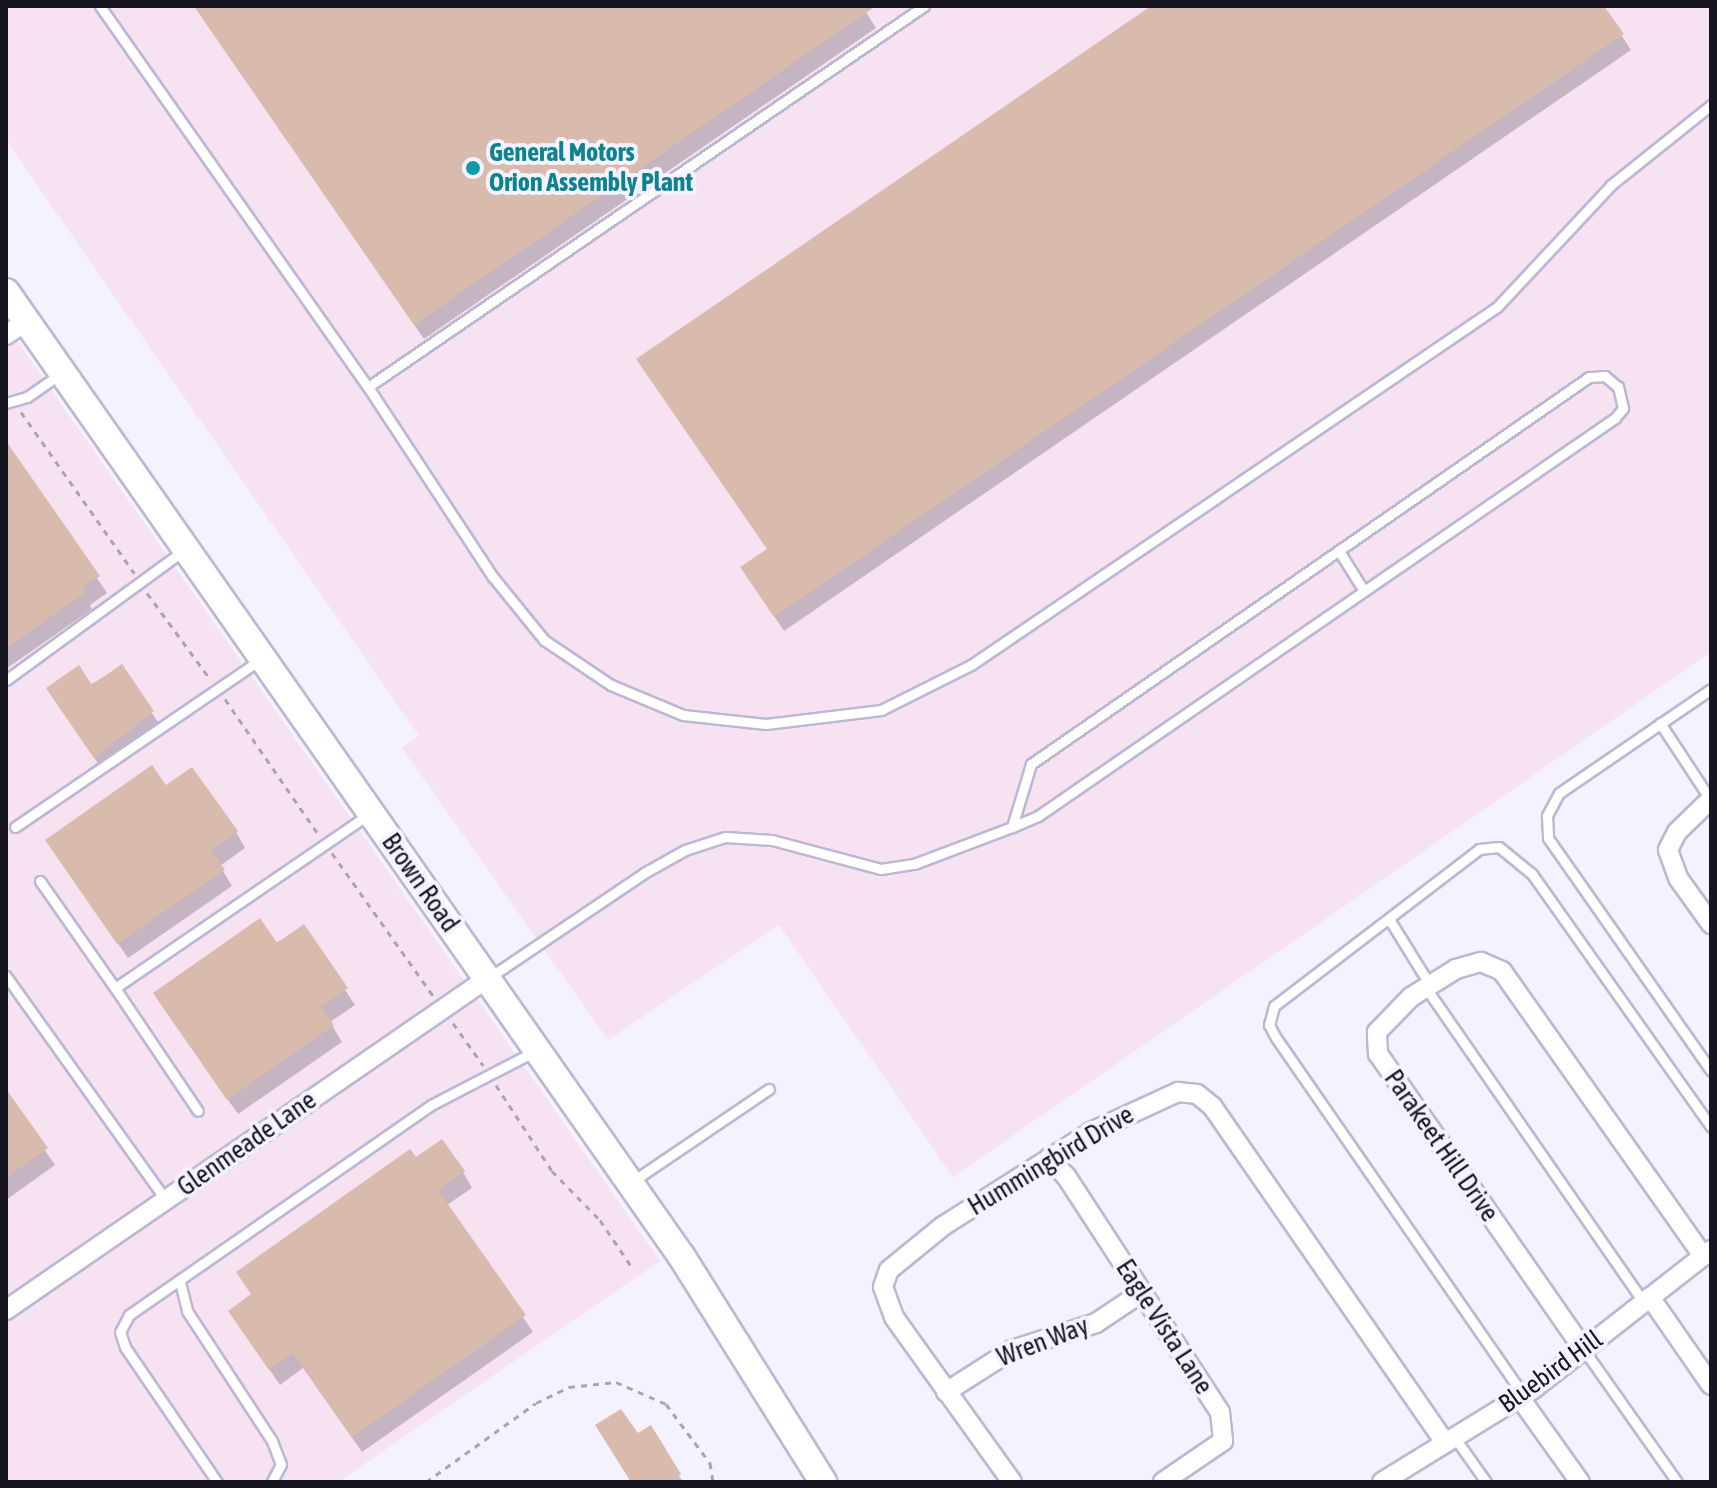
<!DOCTYPE html>
<style>
body{margin:0}
#map{position:relative;width:1717px;height:1488px;overflow:hidden;background:#f3f2fe;font-family:"Asap Condensed",sans-serif}
div>[style]{position:absolute}
.industrial>*{inset:0;background:#f7e2f2}
.shadow>*{inset:0;background:#0003}
.building>*{inset:0;background:#d9bbad}
.path>*{height:3px;margin-top:-1.5px;transform-origin:0;background:repeating-linear-gradient(90deg,#a6a5b0 0 6px,transparent 0 12px)}
.roads{filter:drop-shadow(2px 0 #bbb8d4) drop-shadow(-2px 0 #bbb8d4) drop-shadow(0 2px #bbb8d4) drop-shadow(0 -2px #bbb8d4)}
.lane>*{height:9px;margin:-4.5px;padding:0 4.5px;transform-origin:4.5px;border-radius:4.5px;background:#fff}
.street>*{height:18px;margin:-9px;padding:0 9px;transform-origin:9px;border-radius:9px;background:#fff}
.secondary>*{height:26px;margin:-13px;padding:0 13px;transform-origin:13px;border-radius:13px;background:#fff}
.dots>*{width:22px;height:22px;translate:-50% -50%;box-sizing:border-box;border:4px solid #f3f2fe;border-radius:50%}
span{translate:-50% -50%;white-space:nowrap;text-align:center;line-height:1.15;-webkit-text-stroke:8px #f3f2fe;paint-order:stroke}
.culture-label{font-size:26px;color:#0d838f;font-weight:700}
.left{translate:0 -50%;text-align:left}
.street-label{font-size:26px;color:#17151f}
.frame{position:absolute;inset:0;border:8px solid #17151f;pointer-events:none}
</style>
<div id="map">
<div class="industrial">
<i style="clip-path:polygon(6px 6px,1711px 6px,1711px 652px,953px 1177px,779px 925px,608px 1040px,402px 748px,419px 736px,6px 140px)"></i>
<i style="clip-path:polygon(6px 325px,660px 1261px,338px 1482px,6px 1482px)"></i>
</div>
<div class="shadow">
<i style="clip-path:polygon(194px 6px,862px 6px,876px 28px,424px 339px)"></i>
<i style="clip-path:polygon(1155px 6px,1602px 6px,1631px 50px,784px 631px,752px 583px,768px 550px)"></i>
<i style="clip-path:polygon(6px 444px,107px 593px,90px 605px,92px 609px,6px 669px)"></i>
<i style="clip-path:polygon(121px 667px,162px 728px,104px 772px,57px 704px)"></i>
<i style="clip-path:polygon(165px 788px,236px 832px,245px 848px,220px 866px,232px 886px,128px 958px,57px 856px)"></i>
<i style="clip-path:polygon(303px 927px,355px 1005px,330px 1022px,342px 1042px,238px 1114px,164px 1009px)"></i>
<i style="clip-path:polygon(6px 1093px,55px 1165px,6px 1200px)"></i>
<i style="clip-path:polygon(463px 1172px,472px 1188px,447px 1205px,533px 1332px,362px 1452px,303px 1368px,280px 1385px,230px 1312px)"></i>
<i style="clip-path:polygon(650px 1428px,683px 1482px,632px 1482px,637px 1436px)"></i>
</div>
<div class="building">
<i style="clip-path:polygon(194px 6px,876px 6px,414px 325px)"></i>
<i style="clip-path:polygon(1151px 6px,1604px 6px,1624px 34px,774px 617px,740px 567px,767px 549px,636px 359px)"></i>
<i style="clip-path:polygon(6px 441px,100px 576px,82px 588px,85px 593px,6px 648px)"></i>
<i style="clip-path:polygon(122px 664px,154px 711px,94px 758px,46px 688px,79px 665px,92px 685px)"></i>
<i style="clip-path:polygon(152px 765px,166px 785px,192px 767px,238px 831px,211px 850px,225px 870px,117px 944px,45px 840px)"></i>
<i style="clip-path:polygon(260px 918px,277px 943px,304px 924px,348px 988px,321px 1007px,334px 1025px,227px 1100px,153px 993px)"></i>
<i style="clip-path:polygon(6px 1089px,48px 1148px,6px 1178px)"></i>
<i style="clip-path:polygon(442px 1139px,465px 1171px,438px 1190px,526px 1315px,352px 1437px,293px 1353px,269px 1370px,253px 1347px,228px 1311px,251px 1294px,236px 1272px,410px 1149px,416px 1157px)"></i>
<i style="clip-path:polygon(621px 1409px,638px 1433px,651px 1425px,681px 1474px,667px 1482px,631px 1482px,595px 1425px)"></i>
</div>
<div class="path">
<i style="left:21px;top:412px;width:197px;rotate:54.9deg"></i>
<i style="left:147px;top:593px;width:108px;rotate:53.7deg"></i>
<i style="left:225px;top:699px;width:164px;rotate:55.4deg"></i>
<i style="left:332px;top:853px;width:176px;rotate:54.7deg"></i>
<i style="left:453px;top:1023px;width:52px;rotate:54.5deg"></i>
<i style="left:496px;top:1085px;width:103px;rotate:56.9deg"></i>
<i style="left:552px;top:1171px;width:69px;rotate:45.6deg"></i>
<i style="left:600px;top:1220px;width:59px;rotate:56deg"></i>
<i style="left:426px;top:1482px;width:135px;rotate:-35.7deg"></i>
<i style="left:536px;top:1403px;width:37px;rotate:-26deg"></i>
<i style="left:569px;top:1387px;width:47px;rotate:-6.1deg"></i>
<i style="left:616px;top:1382px;width:55px;rotate:23.7deg"></i>
<i style="left:666px;top:1404px;width:74px;rotate:53.3deg"></i>
<i style="left:710px;top:1463px;width:19px;rotate:81deg"></i>
</div>
<div class="roads">
<div class="lane">
<i style="left:100px;top:6px;width:466px;rotate:54.9deg"></i>
<i style="left:368px;top:387px;width:227px;rotate:56.7deg"></i>
<i style="left:493px;top:577px;width:81px;rotate:51deg"></i>
<i style="left:544px;top:640px;width:81px;rotate:33.9deg"></i>
<i style="left:611px;top:685px;width:78px;rotate:22.6deg"></i>
<i style="left:683px;top:715px;width:83px;rotate:6.2deg"></i>
<i style="left:766px;top:724px;width:116px;rotate:-6.9deg"></i>
<i style="left:881px;top:710px;width:101px;rotate:-26.6deg"></i>
<i style="left:971px;top:665px;width:636px;rotate:-34.24deg"></i>
<i style="left:1497px;top:307px;width:167px;rotate:-46.9deg"></i>
<i style="left:1611px;top:185px;width:128px;rotate:-38.7deg"></i>
<i style="left:368px;top:387px;width:674px;rotate:-34.42deg"></i>
<i style="left:6px;top:403px;width:22px;rotate:-16deg"></i>
<i style="left:27px;top:397px;width:40px;rotate:-34.9deg"></i>
<i style="left:1339px;top:551px;width:47px;rotate:58deg"></i>
<i style="left:6px;top:680px;width:220px;rotate:-36.1deg"></i>
<i style="left:1711px;top:689px;width:184px;rotate:145.6deg"></i>
<i style="left:1559px;top:793px;width:26px;rotate:118deg"></i>
<i style="left:1547px;top:816px;width:22px;rotate:87deg"></i>
<i style="left:1548px;top:838px;width:284px;rotate:55deg"></i>
<i style="left:1660px;top:723px;width:91px;rotate:56.7deg"></i>
<i style="left:15px;top:827px;width:297px;rotate:-34.3deg"></i>
<i style="left:40px;top:881px;width:131px;rotate:55deg"></i>
<i style="left:115px;top:988px;width:306px;rotate:-34.4deg"></i>
<i style="left:1389px;top:919px;width:78px;rotate:58.2deg"></i>
<i style="left:6px;top:976px;width:275px;rotate:54.5deg"></i>
<i style="left:490px;top:977px;width:186px;rotate:-34deg"></i>
<i style="left:644px;top:873px;width:47px;rotate:-29.3deg"></i>
<i style="left:685px;top:850px;width:42px;rotate:-18deg"></i>
<i style="left:725px;top:837px;width:47px;rotate:3.7deg"></i>
<i style="left:772px;top:840px;width:113px;rotate:14.9deg"></i>
<i style="left:881px;top:869px;width:33px;rotate:-9deg"></i>
<i style="left:914px;top:864px;width:105px;rotate:-20.7deg"></i>
<i style="left:1012px;top:827px;width:28px;rotate:-23deg"></i>
<i style="left:1038px;top:816px;width:701px;rotate:-34.6deg"></i>
<i style="left:1615px;top:418px;width:13px;rotate:-51deg"></i>
<i style="left:1623px;top:408px;width:22px;rotate:-103deg"></i>
<i style="left:1618px;top:387px;width:17px;rotate:-140deg"></i>
<i style="left:1605px;top:376px;width:16px;rotate:176deg"></i>
<i style="left:1589px;top:377px;width:679px;rotate:145.26deg"></i>
<i style="left:1031px;top:764px;width:66px;rotate:106.8deg"></i>
<i style="left:115px;top:988px;width:148px;rotate:56deg"></i>
<i style="left:1426px;top:988px;width:383px;rotate:55.3deg"></i>
<i style="left:633px;top:1181px;width:164px;rotate:-34.1deg"></i>
<i style="left:180px;top:1282px;width:30px;rotate:76deg"></i>
<i style="left:187px;top:1311px;width:155px;rotate:56.8deg"></i>
<i style="left:272px;top:1441px;width:25px;rotate:69deg"></i>
<i style="left:281px;top:1464px;width:20px;rotate:117deg"></i>
<i style="left:1584px;top:1350px;width:161px;rotate:54.8deg"></i>
<i style="left:1524px;top:1396px;width:436px;rotate:-124.7deg"></i>
<i style="left:1276px;top:1038px;width:15px;rotate:-118deg"></i>
<i style="left:1269px;top:1025px;width:20px;rotate:-75deg"></i>
<i style="left:1274px;top:1006px;width:258px;rotate:-37.4deg"></i>
<i style="left:1479px;top:849px;width:20px;rotate:-6deg"></i>
<i style="left:1499px;top:847px;width:43px;rotate:39.3deg"></i>
<i style="left:1532px;top:874px;width:310px;rotate:54.7deg"></i>
<i style="left:1455px;top:1438px;width:54px;rotate:54.8deg"></i>
<i style="left:217px;top:1482px;width:163px;rotate:-124.3deg"></i>
<i style="left:125px;top:1347px;width:16px;rotate:-108deg"></i>
<i style="left:120px;top:1332px;width:19px;rotate:-62deg"></i>
<i style="left:129px;top:1315px;width:368px;rotate:-34.8deg"></i>
<i style="left:431px;top:1105px;width:117px;rotate:-27.4deg"></i>
</div>
<div class="street">
<i style="left:6px;top:335px;width:25px;rotate:-34deg"></i>
<i style="left:1711px;top:799px;width:47px;rotate:135.9deg"></i>
<i style="left:1677px;top:832px;width:20px;rotate:117deg"></i>
<i style="left:1668px;top:850px;width:30px;rotate:70deg"></i>
<i style="left:1678px;top:878px;width:57px;rotate:54.3deg"></i>
<i style="left:1049px;top:1158px;width:25px;rotate:47deg"></i>
<i style="left:1066px;top:1176px;width:282px;rotate:56.9deg"></i>
<i style="left:1220px;top:1412px;width:29px;rotate:84deg"></i>
<i style="left:1223px;top:1441px;width:73px;rotate:145.7deg"></i>
<i style="left:1650px;top:1297px;width:107px;rotate:55.3deg"></i>
<i style="left:6px;top:1310px;width:585px;rotate:-34.56deg"></i>
<i style="left:1584px;top:1350px;width:361px;rotate:-124.8deg"></i>
<i style="left:1378px;top:1054px;width:22px;rotate:-93deg"></i>
<i style="left:1377px;top:1032px;width:49px;rotate:-45.8deg"></i>
<i style="left:1411px;top:997px;width:53px;rotate:-31.9deg"></i>
<i style="left:1456px;top:969px;width:26px;rotate:-16deg"></i>
<i style="left:1481px;top:962px;width:23px;rotate:23deg"></i>
<i style="left:1502px;top:971px;width:349px;rotate:54.8deg"></i>
<i style="left:946px;top:1392px;width:78px;rotate:-32.5deg"></i>
<i style="left:1012px;top:1350px;width:88px;rotate:-17.8deg"></i>
<i style="left:1096px;top:1323px;width:54px;rotate:-33.7deg"></i>
<i style="left:1520px;top:1398px;width:103px;rotate:54.5deg"></i>
<i style="left:1012px;top:1482px;width:203px;rotate:-125.6deg"></i>
<i style="left:894px;top:1317px;width:32px;rotate:-110deg"></i>
<i style="left:883px;top:1287px;width:18px;rotate:-71deg"></i>
<i style="left:889px;top:1270px;width:70px;rotate:-39.2deg"></i>
<i style="left:943px;top:1226px;width:175px;rotate:-32.4deg"></i>
<i style="left:1091px;top:1132px;width:96px;rotate:-24.7deg"></i>
<i style="left:1178px;top:1092px;width:19px;rotate:6deg"></i>
<i style="left:1197px;top:1094px;width:19px;rotate:39deg"></i>
<i style="left:1212px;top:1106px;width:410px;rotate:55.3deg"></i>
<i style="left:1382px;top:1482px;width:177px;rotate:-31.6deg"></i>
<i style="left:1533px;top:1389px;width:226px;rotate:-38deg"></i>
</div>
<div class="secondary">
<i style="left:6px;top:292px;width:1178px;rotate:54.99deg"></i>
<i style="left:682px;top:1257px;width:266px;rotate:57.9deg"></i>
</div>
</div>
<div class="dots">
<i style="left:473px;top:168px;background:#0f9aa8"></i>
</div>
<div class="culture-label">
<span class="left" style="left:489px;top:168px">General Motors<br>Orion Assembly Plant</span>
</div>
<div class="street-label">
<span style="left:420px;top:883px;rotate:55deg">Brown Road</span>
<span style="left:247px;top:1144px;rotate:-35deg">Glenmeade Lane</span>
<span style="left:1441px;top:1146px;rotate:55deg">Parakeet Hill Drive</span>
<span style="left:1051px;top:1161px;rotate:-31deg">Hummingbird Drive</span>
<span style="left:1164px;top:1327px;rotate:57deg">Eagle Vista Lane</span>
<span style="left:1043px;top:1342px;rotate:-21deg">Wren Way</span>
<span style="left:1551px;top:1372px;rotate:-36deg">Bluebird Hill</span>
</div>
<div class="frame"></div>
</div>
